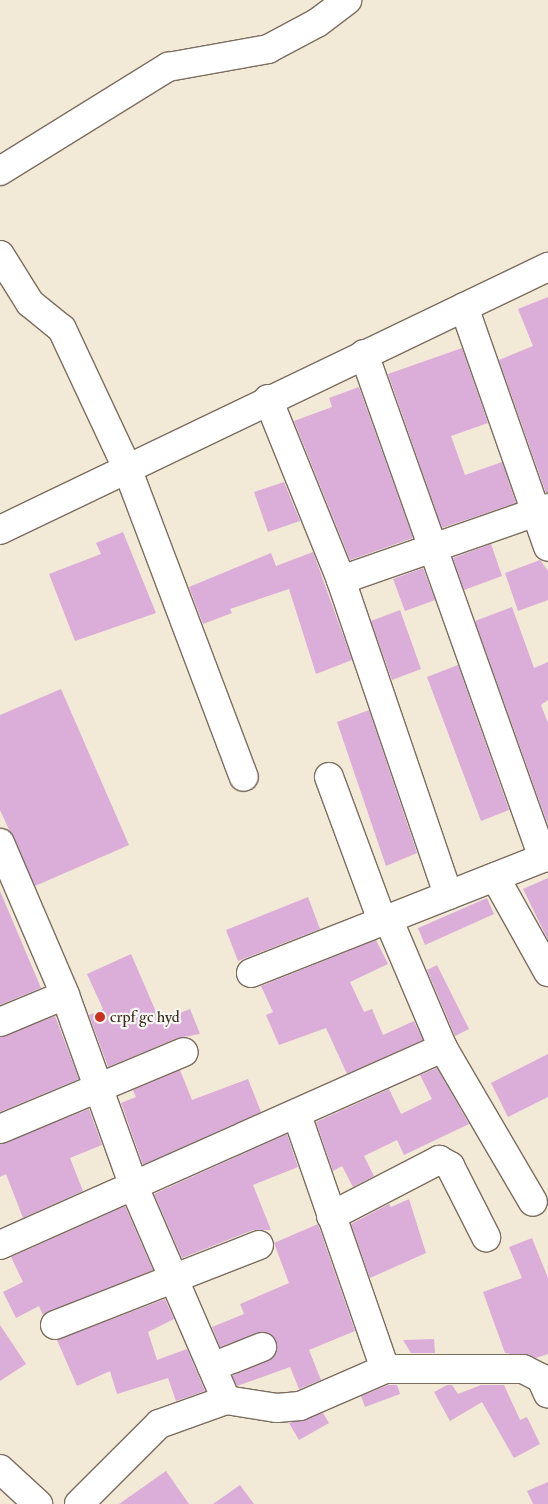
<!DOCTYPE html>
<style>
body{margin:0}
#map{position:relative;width:548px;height:1504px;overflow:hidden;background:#f3e9d7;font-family:"IM FELL Double Pica",serif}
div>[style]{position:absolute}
.building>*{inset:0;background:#dbadd9}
.roads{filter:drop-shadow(1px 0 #7b6d5f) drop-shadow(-1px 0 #7b6d5f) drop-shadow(0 1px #7b6d5f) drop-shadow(0 -1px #7b6d5f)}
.minor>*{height:28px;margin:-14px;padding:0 14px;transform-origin:14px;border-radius:14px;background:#fff}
.dots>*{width:14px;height:14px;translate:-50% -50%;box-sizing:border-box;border:2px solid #f6f6f2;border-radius:50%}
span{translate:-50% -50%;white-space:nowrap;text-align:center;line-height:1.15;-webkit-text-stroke:4.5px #f6f6f2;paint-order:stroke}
.poi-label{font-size:16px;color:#3b2a1e}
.left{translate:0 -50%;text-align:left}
</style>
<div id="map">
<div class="building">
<i style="clip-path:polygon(548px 297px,548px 493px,546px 493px,499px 360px,533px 346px,518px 309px)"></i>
<i style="clip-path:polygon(462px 348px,488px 423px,451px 436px,465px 475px,502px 462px,516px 503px,442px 528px,388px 374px)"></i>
<i style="clip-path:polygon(359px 387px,413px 538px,350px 560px,294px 421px,332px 407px,329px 398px)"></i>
<i style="clip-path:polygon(284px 482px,300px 521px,268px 532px,254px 492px)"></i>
<i style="clip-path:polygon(123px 532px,156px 613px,75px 641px,49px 574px,101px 554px,96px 543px)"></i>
<i style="clip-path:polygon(491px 544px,502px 576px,464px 590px,453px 558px)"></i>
<i style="clip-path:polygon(313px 552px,352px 660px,316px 674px,289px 589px,230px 609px,232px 613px,203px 624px,189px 587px,271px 553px,276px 566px)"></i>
<i style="clip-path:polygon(540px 560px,548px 571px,548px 600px,518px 611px,505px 573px)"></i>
<i style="clip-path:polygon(423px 568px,435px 600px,405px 611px,393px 579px)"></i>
<i style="clip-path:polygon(512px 607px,534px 668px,548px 662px,548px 700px,541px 705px,548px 723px,548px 825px,475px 621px)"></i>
<i style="clip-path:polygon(400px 610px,421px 669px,392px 680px,371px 621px)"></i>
<i style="clip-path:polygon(458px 665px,509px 810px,481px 821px,427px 677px)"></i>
<i style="clip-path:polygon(61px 689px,129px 845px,35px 886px,0 810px,0 715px)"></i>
<i style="clip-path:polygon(369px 710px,417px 853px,386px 866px,337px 722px)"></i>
<i style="clip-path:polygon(548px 878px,548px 940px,523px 889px)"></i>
<i style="clip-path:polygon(0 891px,41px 988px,0 1005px)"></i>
<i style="clip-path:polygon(308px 897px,320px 929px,238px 961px,226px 930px)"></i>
<i style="clip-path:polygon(487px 898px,494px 914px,425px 945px,418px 928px)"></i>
<i style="clip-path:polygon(376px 940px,388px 964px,350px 982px,364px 1012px,372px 1009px,383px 1035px,414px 1021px,423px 1040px,347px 1074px,326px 1028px,279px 1045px,266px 1015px,273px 1012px,261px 986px)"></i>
<i style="clip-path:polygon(131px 954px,160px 1021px,190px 1009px,200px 1034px,178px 1038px,108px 1067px,89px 1015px,103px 1009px,87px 974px)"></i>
<i style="clip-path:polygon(437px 965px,469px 1029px,455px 1036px,427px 970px)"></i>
<i style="clip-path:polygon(55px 1016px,79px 1079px,0 1112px,0 1037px)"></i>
<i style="clip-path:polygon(548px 1054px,548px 1097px,508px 1117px,491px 1083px)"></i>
<i style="clip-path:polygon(437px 1068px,469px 1124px,404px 1155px,397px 1140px,364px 1156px,374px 1176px,353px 1187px,342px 1166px,333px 1171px,316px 1122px,389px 1089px,401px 1114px,432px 1099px,420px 1075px)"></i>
<i style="clip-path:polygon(180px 1070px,192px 1100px,248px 1079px,261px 1112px,143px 1165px,121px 1103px,136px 1097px,133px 1090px)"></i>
<i style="clip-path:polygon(89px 1109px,102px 1145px,70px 1158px,83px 1191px,23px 1218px,6px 1174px,0 1177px,0 1144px)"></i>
<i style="clip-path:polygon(287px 1134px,298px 1167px,253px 1185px,271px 1230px,253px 1230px,182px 1258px,154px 1194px)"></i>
<i style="clip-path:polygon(409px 1199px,426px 1253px,370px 1278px,351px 1224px,389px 1204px,391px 1207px)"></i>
<i style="clip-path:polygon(125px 1206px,153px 1270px,43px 1315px,39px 1306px,16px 1318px,3px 1292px,23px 1282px,11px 1257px)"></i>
<i style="clip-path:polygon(318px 1224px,355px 1331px,309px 1350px,321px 1380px,299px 1389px,290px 1367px,237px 1386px,232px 1376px,274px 1357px,276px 1341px,264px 1332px,220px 1347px,212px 1327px,244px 1314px,240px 1304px,289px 1283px,274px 1243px)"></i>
<i style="clip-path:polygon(532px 1238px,548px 1278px,548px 1354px,536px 1358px,505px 1353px,483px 1292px,522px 1278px,509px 1247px)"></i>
<i style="clip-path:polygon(165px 1299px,174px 1319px,148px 1332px,157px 1360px,187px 1349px,205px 1391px,176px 1401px,168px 1378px,117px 1394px,110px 1371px,77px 1386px,57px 1340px)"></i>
<i style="clip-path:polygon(0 1325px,26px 1364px,0 1381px)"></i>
<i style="clip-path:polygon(434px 1339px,435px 1353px,411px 1353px,403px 1340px)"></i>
<i style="clip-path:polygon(388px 1385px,397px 1385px,400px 1394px,365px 1407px,361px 1396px)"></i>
<i style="clip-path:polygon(447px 1385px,452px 1385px,458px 1394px,481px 1385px,504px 1385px,520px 1420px,527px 1417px,540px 1444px,514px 1458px,482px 1402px,450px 1421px,434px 1392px)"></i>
<i style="clip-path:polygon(323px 1413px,329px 1423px,299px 1440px,289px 1423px)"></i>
<i style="clip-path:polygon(166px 1471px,189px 1504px,119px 1504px)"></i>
<i style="clip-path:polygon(548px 1482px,548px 1504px,533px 1504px,527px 1491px)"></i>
<i style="clip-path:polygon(240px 1485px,254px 1504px,213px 1504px)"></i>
</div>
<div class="roads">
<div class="minor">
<i style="left:0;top:171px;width:198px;rotate:-31.8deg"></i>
<i style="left:168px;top:67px;width:102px;rotate:-10.2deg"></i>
<i style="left:268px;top:49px;width:55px;rotate:-28deg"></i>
<i style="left:317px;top:23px;width:38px;rotate:-37deg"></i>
<i style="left:0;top:255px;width:57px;rotate:58deg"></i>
<i style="left:30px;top:303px;width:41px;rotate:39.1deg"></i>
<i style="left:62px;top:329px;width:153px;rotate:64.9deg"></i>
<i style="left:127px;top:468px;width:330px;rotate:69.3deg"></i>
<i style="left:464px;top:307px;width:254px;rotate:70.7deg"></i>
<i style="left:364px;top:354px;width:535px;rotate:70.45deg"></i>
<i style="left:268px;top:399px;width:195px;rotate:68deg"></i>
<i style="left:341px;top:580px;width:333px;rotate:71.2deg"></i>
<i style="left:0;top:530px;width:608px;rotate:-25.64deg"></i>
<i style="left:341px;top:580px;width:219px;rotate:-19.2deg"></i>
<i style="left:329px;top:777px;width:156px;rotate:69.7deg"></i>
<i style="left:0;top:843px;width:165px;rotate:66.8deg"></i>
<i style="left:65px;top:995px;width:204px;rotate:70.2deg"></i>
<i style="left:134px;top:1187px;width:232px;rotate:66.6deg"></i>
<i style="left:495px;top:877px;width:109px;rotate:60.8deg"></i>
<i style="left:389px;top:921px;width:138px;rotate:67deg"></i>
<i style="left:251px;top:973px;width:319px;rotate:-21.5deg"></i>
<i style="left:0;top:1022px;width:70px;rotate:-22.6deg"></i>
<i style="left:297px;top:1115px;width:269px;rotate:70.9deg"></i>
<i style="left:0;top:1129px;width:199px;rotate:-22.7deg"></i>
<i style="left:331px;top:1216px;width:122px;rotate:-27.4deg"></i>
<i style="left:439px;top:1160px;width:13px;rotate:29deg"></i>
<i style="left:450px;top:1166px;width:80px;rotate:63.1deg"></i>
<i style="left:0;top:1245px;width:485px;rotate:-24deg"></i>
<i style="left:443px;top:1048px;width:178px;rotate:59.7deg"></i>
<i style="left:55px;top:1325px;width:219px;rotate:-21.4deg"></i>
<i style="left:212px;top:1367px;width:54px;rotate:-21.8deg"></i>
<i style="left:0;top:1469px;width:52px;rotate:42.6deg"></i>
<i style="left:79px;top:1504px;width:113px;rotate:-45deg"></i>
<i style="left:159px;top:1424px;width:71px;rotate:-19.7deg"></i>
<i style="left:226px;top:1400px;width:52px;rotate:8.9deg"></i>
<i style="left:277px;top:1408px;width:23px;rotate:-5deg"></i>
<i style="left:300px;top:1406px;width:93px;rotate:-23.5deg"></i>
<i style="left:385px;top:1369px;width:138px"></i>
<i style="left:523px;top:1369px;width:20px;rotate:27deg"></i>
<i style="left:541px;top:1378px;width:17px;rotate:66deg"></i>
</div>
</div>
<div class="dots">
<i style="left:100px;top:1017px;background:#c8321e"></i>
</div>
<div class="poi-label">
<span class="left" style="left:110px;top:1017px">crpf gc hyd</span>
</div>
</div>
